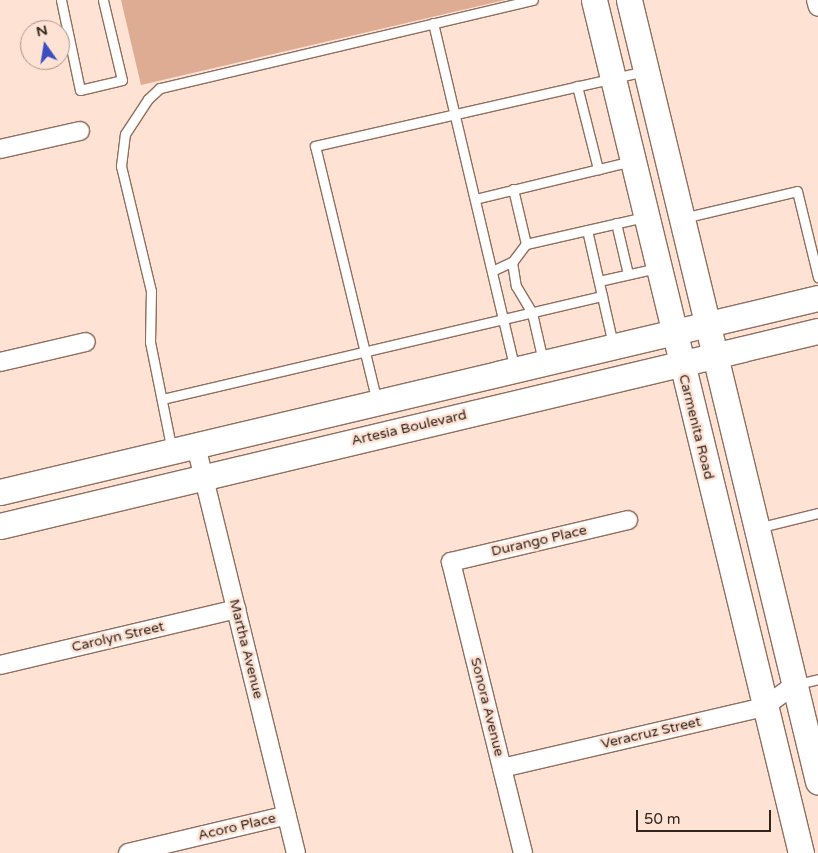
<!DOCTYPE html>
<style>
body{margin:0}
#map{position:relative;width:818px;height:853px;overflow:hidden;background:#fee2d3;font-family:"Varela Round",sans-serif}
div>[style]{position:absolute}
.green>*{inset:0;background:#ddac93}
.roads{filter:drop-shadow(1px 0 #8f6f5f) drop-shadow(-1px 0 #8f6f5f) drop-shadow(0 1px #8f6f5f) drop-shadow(0 -1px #8f6f5f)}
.lane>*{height:9px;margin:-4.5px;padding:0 4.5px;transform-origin:4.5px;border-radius:4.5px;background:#fff}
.street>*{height:18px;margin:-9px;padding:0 9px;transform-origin:9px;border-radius:9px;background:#fff}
.secondary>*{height:25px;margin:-12.5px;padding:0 12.5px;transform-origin:12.5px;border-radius:12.5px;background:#fff}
span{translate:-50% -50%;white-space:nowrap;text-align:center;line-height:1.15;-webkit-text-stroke:5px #fee2d3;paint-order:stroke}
.street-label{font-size:14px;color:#32251e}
.north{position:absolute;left:20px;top:20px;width:50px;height:50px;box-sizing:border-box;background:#fee2d3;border:1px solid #ac968b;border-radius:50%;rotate:347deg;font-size:14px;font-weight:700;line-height:20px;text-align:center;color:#32251e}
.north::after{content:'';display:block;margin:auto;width:18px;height:22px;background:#3b4fc2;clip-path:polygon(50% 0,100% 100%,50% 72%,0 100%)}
.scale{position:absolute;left:636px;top:810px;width:135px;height:22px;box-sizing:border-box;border:2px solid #32251e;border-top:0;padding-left:6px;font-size:15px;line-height:18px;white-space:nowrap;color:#32251e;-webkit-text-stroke:4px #fee2d3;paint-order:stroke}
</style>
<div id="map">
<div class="green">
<i style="clip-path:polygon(121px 0,505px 0,141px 85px)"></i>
</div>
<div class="roads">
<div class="lane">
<i style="left:61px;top:0;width:92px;rotate:78.1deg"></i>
<i style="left:80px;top:90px;width:43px;rotate:-13.4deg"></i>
<i style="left:122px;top:80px;width:82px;rotate:-103.4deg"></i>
<i style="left:433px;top:23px;width:357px;rotate:76.7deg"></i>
<i style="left:577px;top:86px;width:86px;rotate:75.8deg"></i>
<i style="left:513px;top:189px;width:57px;rotate:76.7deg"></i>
<i style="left:526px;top:244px;width:122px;rotate:-12.8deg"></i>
<i style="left:475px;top:199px;width:162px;rotate:-13.6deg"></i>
<i style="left:683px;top:218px;width:117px;rotate:-13.3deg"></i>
<i style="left:797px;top:191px;width:89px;rotate:76.3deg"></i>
<i style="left:616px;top:223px;width:52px;rotate:76.8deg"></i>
<i style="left:587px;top:230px;width:117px;rotate:77.2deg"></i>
<i style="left:512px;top:262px;width:24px;rotate:81deg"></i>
<i style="left:516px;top:286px;width:31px;rotate:59deg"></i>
<i style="left:532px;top:313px;width:49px;rotate:77.1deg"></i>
<i style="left:492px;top:271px;width:23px;rotate:-25deg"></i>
<i style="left:513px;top:261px;width:21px;rotate:-53deg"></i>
<i style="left:599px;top:281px;width:59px;rotate:-12.6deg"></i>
<i style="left:162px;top:399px;width:452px;rotate:-13.2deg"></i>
<i style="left:377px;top:402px;width:263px;rotate:-103.6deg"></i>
<i style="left:315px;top:146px;width:338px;rotate:-12.8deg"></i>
<i style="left:172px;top:451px;width:111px;rotate:-101.4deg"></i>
<i style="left:150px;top:342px;width:51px;rotate:-88.9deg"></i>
<i style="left:151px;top:291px;width:129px;rotate:-103.5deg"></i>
<i style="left:121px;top:166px;width:32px;rotate:-83deg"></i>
<i style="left:125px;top:134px;width:42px;rotate:-56.7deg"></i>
<i style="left:148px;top:99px;width:16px;rotate:-43deg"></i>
<i style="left:160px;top:88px;width:383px;rotate:-13.3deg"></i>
<i style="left:757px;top:528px;width:63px;rotate:-13.8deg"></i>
<i style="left:797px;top:684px;width:22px;rotate:-13deg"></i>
</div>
<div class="street">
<i style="left:816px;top:0;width:7px;rotate:74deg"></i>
<i style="left:0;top:149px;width:82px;rotate:-12.7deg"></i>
<i style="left:0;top:362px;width:88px;rotate:-13.1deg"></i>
<i style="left:196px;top:446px;width:419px;rotate:76.2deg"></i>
<i style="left:0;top:665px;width:243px;rotate:-13.3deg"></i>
<i style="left:502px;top:768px;width:269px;rotate:-13.1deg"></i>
<i style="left:764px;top:707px;width:37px;rotate:-36deg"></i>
<i style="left:128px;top:853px;width:163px;rotate:-13.4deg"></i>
<i style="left:523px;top:853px;width:300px;rotate:-103.9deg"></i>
<i style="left:451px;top:562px;width:182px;rotate:-13.3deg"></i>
</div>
<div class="secondary">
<i style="left:594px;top:0;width:878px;rotate:76.36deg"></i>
<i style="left:629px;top:0;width:804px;rotate:76.4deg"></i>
<i style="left:0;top:492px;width:841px;rotate:-13.34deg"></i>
<i style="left:0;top:526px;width:841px;rotate:-13.41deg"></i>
</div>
</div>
<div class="street-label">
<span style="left:696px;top:427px;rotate:76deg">Carmenita Road</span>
<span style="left:409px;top:428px;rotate:-13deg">Artesia Boulevard</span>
<span style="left:539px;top:541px;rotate:-13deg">Durango Place</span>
<span style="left:118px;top:637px;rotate:-13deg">Carolyn Street</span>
<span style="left:246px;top:649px;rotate:76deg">Martha Avenue</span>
<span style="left:487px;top:707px;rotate:76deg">Sonora Avenue</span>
<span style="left:651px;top:733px;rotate:-13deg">Veracruz Street</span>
<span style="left:237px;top:827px;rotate:-13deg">Acoro Place</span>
</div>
<div class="north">N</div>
<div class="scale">50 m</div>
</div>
